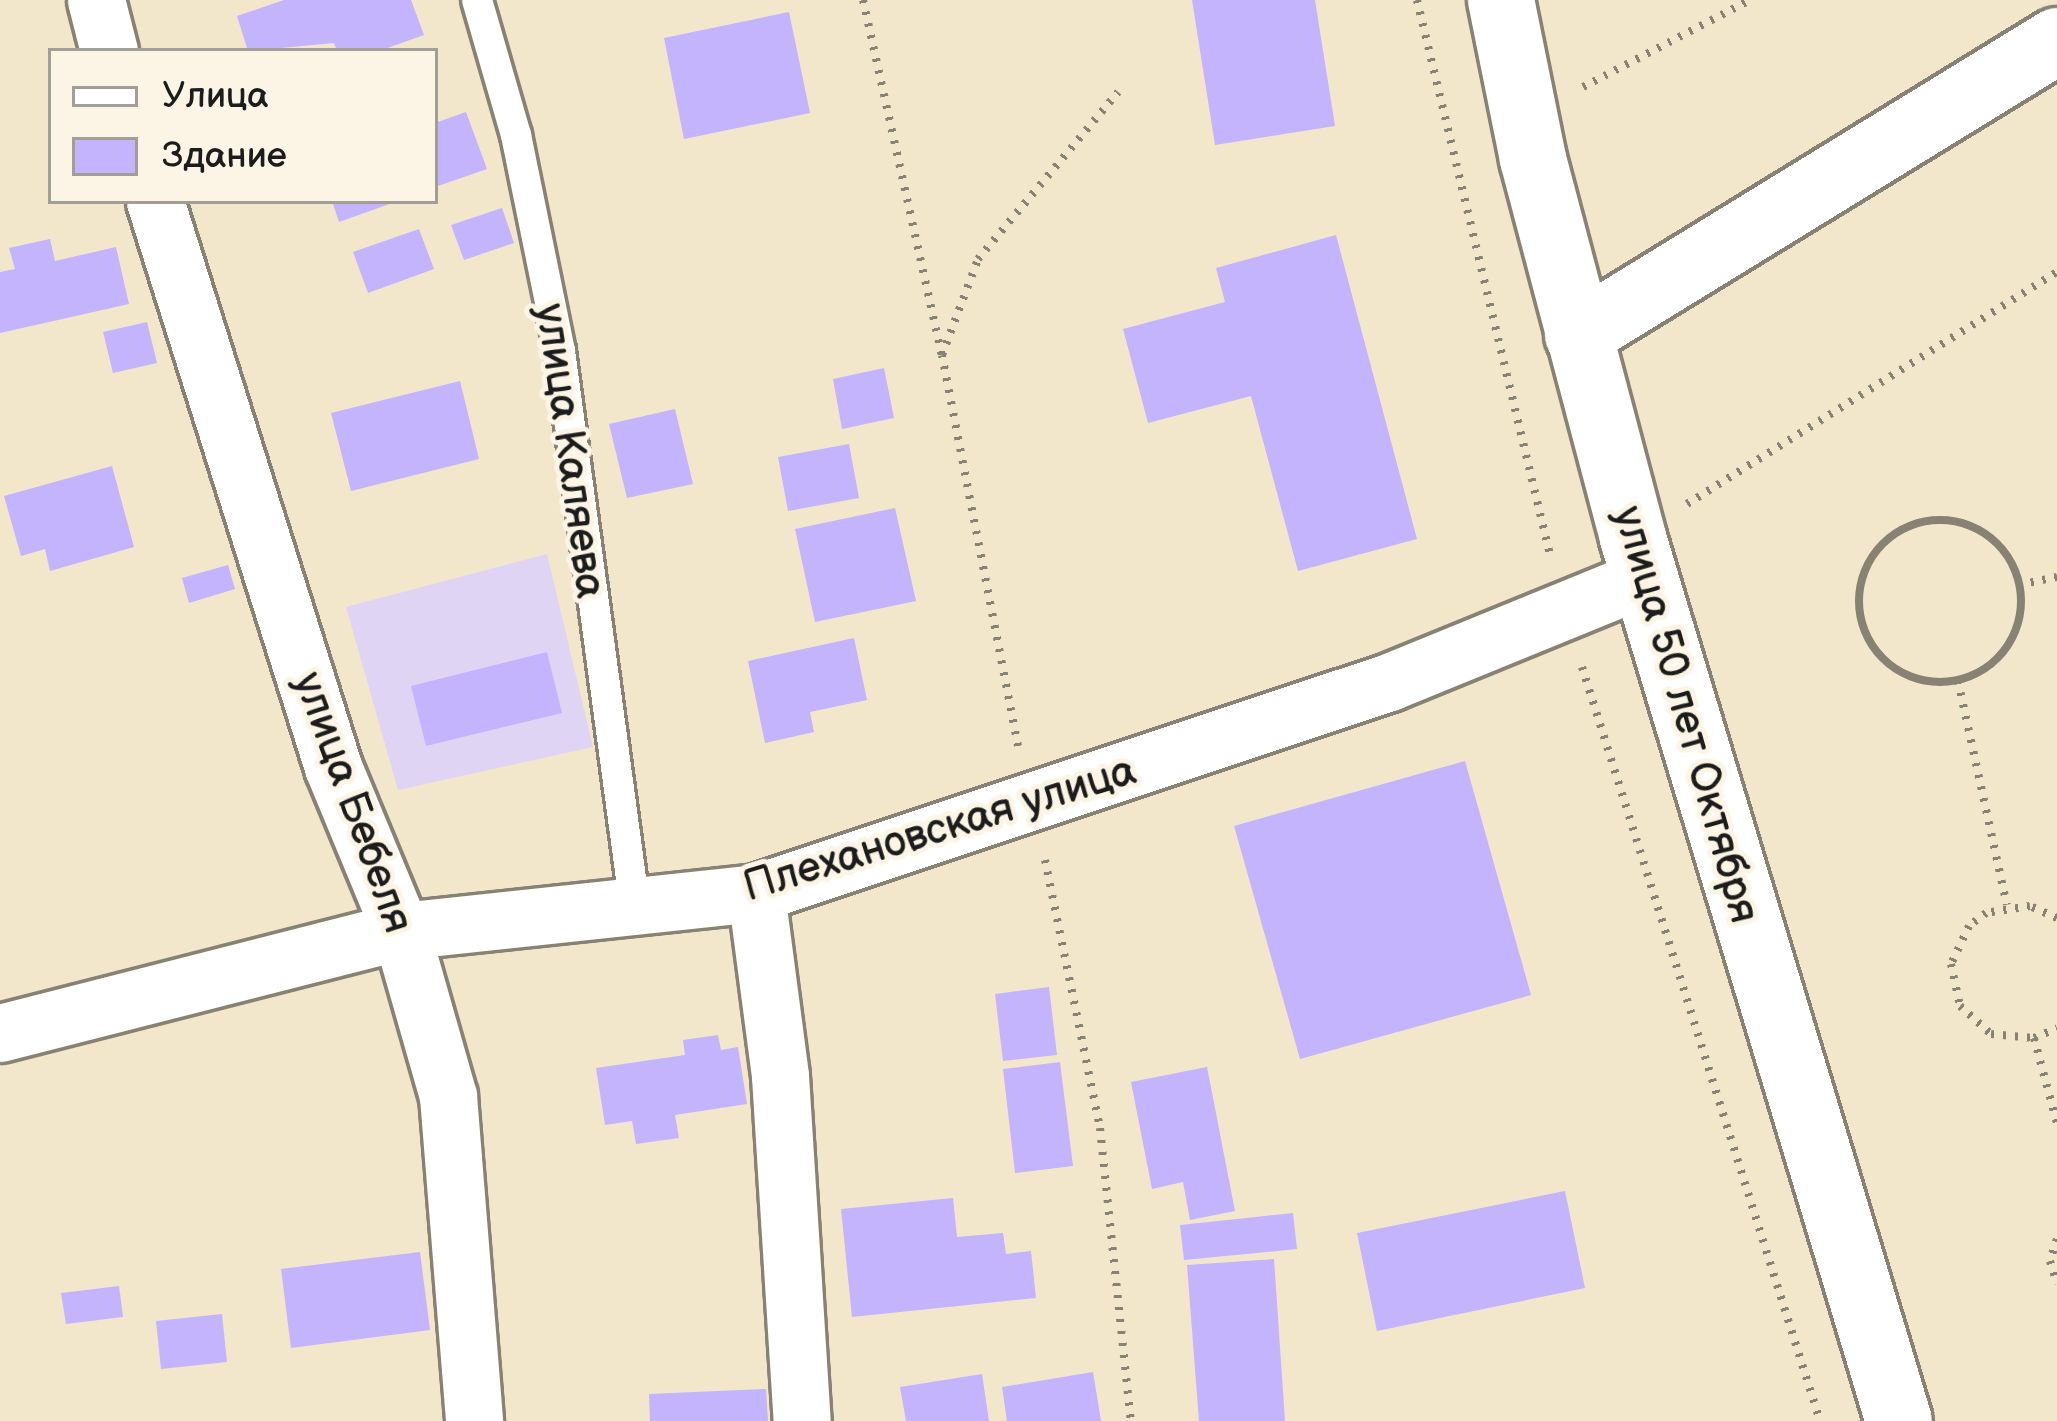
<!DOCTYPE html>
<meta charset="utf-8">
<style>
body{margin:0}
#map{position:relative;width:2057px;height:1421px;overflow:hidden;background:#f2e7cb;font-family:"Balsamiq Sans",sans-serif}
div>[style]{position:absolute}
.built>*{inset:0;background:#e0d4f4}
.building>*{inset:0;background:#c4b3fd}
.path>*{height:8px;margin-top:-4px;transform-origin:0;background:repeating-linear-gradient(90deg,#878274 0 3px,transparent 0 12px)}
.path>.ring{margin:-4px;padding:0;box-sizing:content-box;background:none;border:8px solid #878274;border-radius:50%}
.roads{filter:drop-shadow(3px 0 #878274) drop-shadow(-3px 0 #878274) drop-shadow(0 3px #878274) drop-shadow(0 -3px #878274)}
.lane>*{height:30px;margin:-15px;padding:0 15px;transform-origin:15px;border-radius:15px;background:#fff}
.street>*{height:57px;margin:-28.5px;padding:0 28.5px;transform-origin:28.5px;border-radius:28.5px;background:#fff}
.secondary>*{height:66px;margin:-33px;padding:0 33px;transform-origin:33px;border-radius:33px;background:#fff}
span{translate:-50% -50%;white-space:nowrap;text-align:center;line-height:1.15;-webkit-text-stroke:10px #fcf5e5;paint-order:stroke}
.street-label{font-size:42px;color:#1c1c1c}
.legend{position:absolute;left:48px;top:48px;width:390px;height:156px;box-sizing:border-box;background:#fcf5e5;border:3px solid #a29e95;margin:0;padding:15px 21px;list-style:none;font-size:36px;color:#1c1c1c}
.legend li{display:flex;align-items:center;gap:24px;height:60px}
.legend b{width:60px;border:3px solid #a29e95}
</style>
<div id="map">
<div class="built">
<i style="clip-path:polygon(547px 554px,593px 747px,398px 790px,346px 607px)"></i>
</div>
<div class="building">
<i style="clip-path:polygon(284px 0,411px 0,424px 35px,379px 51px,337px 51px,334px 43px,248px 51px,237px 16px)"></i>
<i style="clip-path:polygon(1192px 0,1315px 0,1335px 126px,1215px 145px)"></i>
<i style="clip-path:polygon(789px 12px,810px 113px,684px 139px,664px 38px)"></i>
<i style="clip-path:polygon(466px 112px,487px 169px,435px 187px,435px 123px)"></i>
<i style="clip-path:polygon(332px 201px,395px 201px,395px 202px,339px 222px)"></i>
<i style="clip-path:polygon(502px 208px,514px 243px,464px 260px,451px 225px)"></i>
<i style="clip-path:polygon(419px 229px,434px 269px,368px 293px,353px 252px)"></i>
<i style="clip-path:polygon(1336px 235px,1417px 539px,1298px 571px,1251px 396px,1148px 423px,1123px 329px,1225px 302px,1216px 268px)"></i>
<i style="clip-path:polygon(50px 239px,55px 261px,116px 247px,129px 304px,0 333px,0 272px,15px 269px,9px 248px)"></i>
<i style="clip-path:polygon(147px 322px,157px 363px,113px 373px,103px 332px)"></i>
<i style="clip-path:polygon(884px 368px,894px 418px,842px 429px,833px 379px)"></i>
<i style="clip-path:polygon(460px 381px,479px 459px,351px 491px,331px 413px)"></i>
<i style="clip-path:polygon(675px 409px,693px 484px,627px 498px,609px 424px)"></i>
<i style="clip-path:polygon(849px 444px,859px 498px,788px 511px,778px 457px)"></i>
<i style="clip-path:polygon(112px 466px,134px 547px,50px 571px,45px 549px,21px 556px,4px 496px)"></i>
<i style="clip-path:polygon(895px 508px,916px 601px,815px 622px,795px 529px)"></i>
<i style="clip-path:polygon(228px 565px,235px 589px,189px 603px,182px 578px)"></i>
<i style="clip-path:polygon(854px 638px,867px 700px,810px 712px,814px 732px,765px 743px,748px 661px)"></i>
<i style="clip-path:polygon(547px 652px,562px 713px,426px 746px,411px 686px)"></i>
<i style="clip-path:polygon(1465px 761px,1531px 995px,1300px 1059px,1234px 826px)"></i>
<i style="clip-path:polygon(1049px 987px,1057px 1055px,1003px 1061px,995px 994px)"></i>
<i style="clip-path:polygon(718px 1035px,721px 1050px,738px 1047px,747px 1104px,675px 1115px,679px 1138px,636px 1144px,632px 1121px,605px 1125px,596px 1068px,685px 1055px,683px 1040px)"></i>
<i style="clip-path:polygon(1060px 1062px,1073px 1166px,1015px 1173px,1003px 1069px)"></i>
<i style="clip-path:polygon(1207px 1067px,1235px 1211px,1190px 1220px,1183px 1182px,1152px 1189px,1131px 1082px)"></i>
<i style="clip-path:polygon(1565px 1191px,1585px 1288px,1377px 1331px,1357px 1233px)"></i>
<i style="clip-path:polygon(953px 1198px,957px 1237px,1003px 1233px,1006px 1254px,1031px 1251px,1036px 1298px,852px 1317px,841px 1209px)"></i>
<i style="clip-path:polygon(1293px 1213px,1297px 1249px,1184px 1260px,1180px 1225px)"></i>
<i style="clip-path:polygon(420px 1252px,430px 1330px,291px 1348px,281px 1269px)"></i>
<i style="clip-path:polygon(1274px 1259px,1285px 1421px,1199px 1421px,1187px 1265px)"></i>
<i style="clip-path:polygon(119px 1286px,123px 1317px,66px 1324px,61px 1293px)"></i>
<i style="clip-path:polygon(222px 1314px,227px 1362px,161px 1369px,156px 1321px)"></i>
<i style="clip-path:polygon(1093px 1372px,1101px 1421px,1007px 1421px,1002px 1387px)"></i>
<i style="clip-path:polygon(982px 1374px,989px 1421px,906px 1421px,900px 1387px)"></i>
<i style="clip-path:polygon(766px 1389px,768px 1421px,650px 1421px,649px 1394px)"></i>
</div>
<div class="path">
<i style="left:863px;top:0;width:364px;rotate:77.5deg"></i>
<i style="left:1417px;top:0;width:571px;rotate:76.52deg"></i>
<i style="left:1583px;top:87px;width:188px;rotate:-27.5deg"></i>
<i style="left:1687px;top:504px;width:437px;rotate:-32.1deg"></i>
<i class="ring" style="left:1859px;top:520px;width:154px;height:154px"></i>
<i style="left:2019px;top:585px;width:39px;rotate:-12deg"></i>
<i style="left:1582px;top:667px;width:791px;rotate:72.48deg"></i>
<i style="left:1958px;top:681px;width:229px;rotate:77.7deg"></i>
<i style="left:1018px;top:746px;width:398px;rotate:-101deg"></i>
<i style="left:942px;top:355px;width:103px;rotate:-69.4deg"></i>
<i style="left:978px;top:259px;width:218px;rotate:-50deg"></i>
<i style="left:1045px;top:860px;width:274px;rotate:78.4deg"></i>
<i style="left:1100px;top:1128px;width:295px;rotate:84deg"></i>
<i style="left:2057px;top:918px;width:30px;rotate:-156deg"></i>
<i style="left:2030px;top:906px;width:45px;rotate:171deg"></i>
<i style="left:1986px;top:913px;width:21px;rotate:143deg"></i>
<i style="left:1969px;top:926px;width:42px;rotate:115.3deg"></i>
<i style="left:1951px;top:964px;width:43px;rotate:77.9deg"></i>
<i style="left:1960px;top:1006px;width:42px;rotate:42.1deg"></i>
<i style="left:1991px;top:1034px;width:43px;rotate:5.3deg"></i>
<i style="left:2034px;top:1038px;width:25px;rotate:-23deg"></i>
<i style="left:2034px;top:1038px;width:88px;rotate:74.9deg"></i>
<i style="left:2057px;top:1239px;width:23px;rotate:108deg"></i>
<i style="left:2050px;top:1261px;width:24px;rotate:73deg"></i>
</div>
<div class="roads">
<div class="lane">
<i style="left:477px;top:0;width:141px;rotate:73.9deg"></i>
<i style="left:516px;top:135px;width:220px;rotate:78.5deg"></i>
<i style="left:560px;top:351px;width:562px;rotate:82.33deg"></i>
</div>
<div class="street">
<i style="left:96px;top:0;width:53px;rotate:75.7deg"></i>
<i style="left:155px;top:201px;width:593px;rotate:72.54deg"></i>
<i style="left:333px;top:767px;width:178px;rotate:67.5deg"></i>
<i style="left:401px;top:931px;width:172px;rotate:74.1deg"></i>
<i style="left:448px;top:1096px;width:326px;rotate:85.4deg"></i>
<i style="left:756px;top:893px;width:185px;rotate:82.5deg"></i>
<i style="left:780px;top:1076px;width:346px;rotate:86.4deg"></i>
<i style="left:0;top:1033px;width:414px;rotate:-14.3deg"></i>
<i style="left:401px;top:931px;width:357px;rotate:-6.1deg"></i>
<i style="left:756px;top:893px;width:667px;rotate:-18.43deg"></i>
<i style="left:1389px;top:682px;width:275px;rotate:-22.2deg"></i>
</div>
<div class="secondary">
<i style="left:1501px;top:0;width:162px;rotate:78.6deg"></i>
<i style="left:1533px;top:159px;width:392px;rotate:75.2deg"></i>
<i style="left:1633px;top:538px;width:922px;rotate:73.24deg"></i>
<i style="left:1578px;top:335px;width:562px;rotate:-31.54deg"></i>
</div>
</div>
<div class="street-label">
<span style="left:569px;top:451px;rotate:82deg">улица Каляева</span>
<span style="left:1685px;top:715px;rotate:74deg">улица 50 лет Октября</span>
<span style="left:352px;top:803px;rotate:70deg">улица Бебеля</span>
<span style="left:940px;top:830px;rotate:-17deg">Плехановская улица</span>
</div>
<ul class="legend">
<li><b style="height:15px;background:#fff"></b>Улица</li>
<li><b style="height:33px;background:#c4b3fd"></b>Здание</li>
</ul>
</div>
